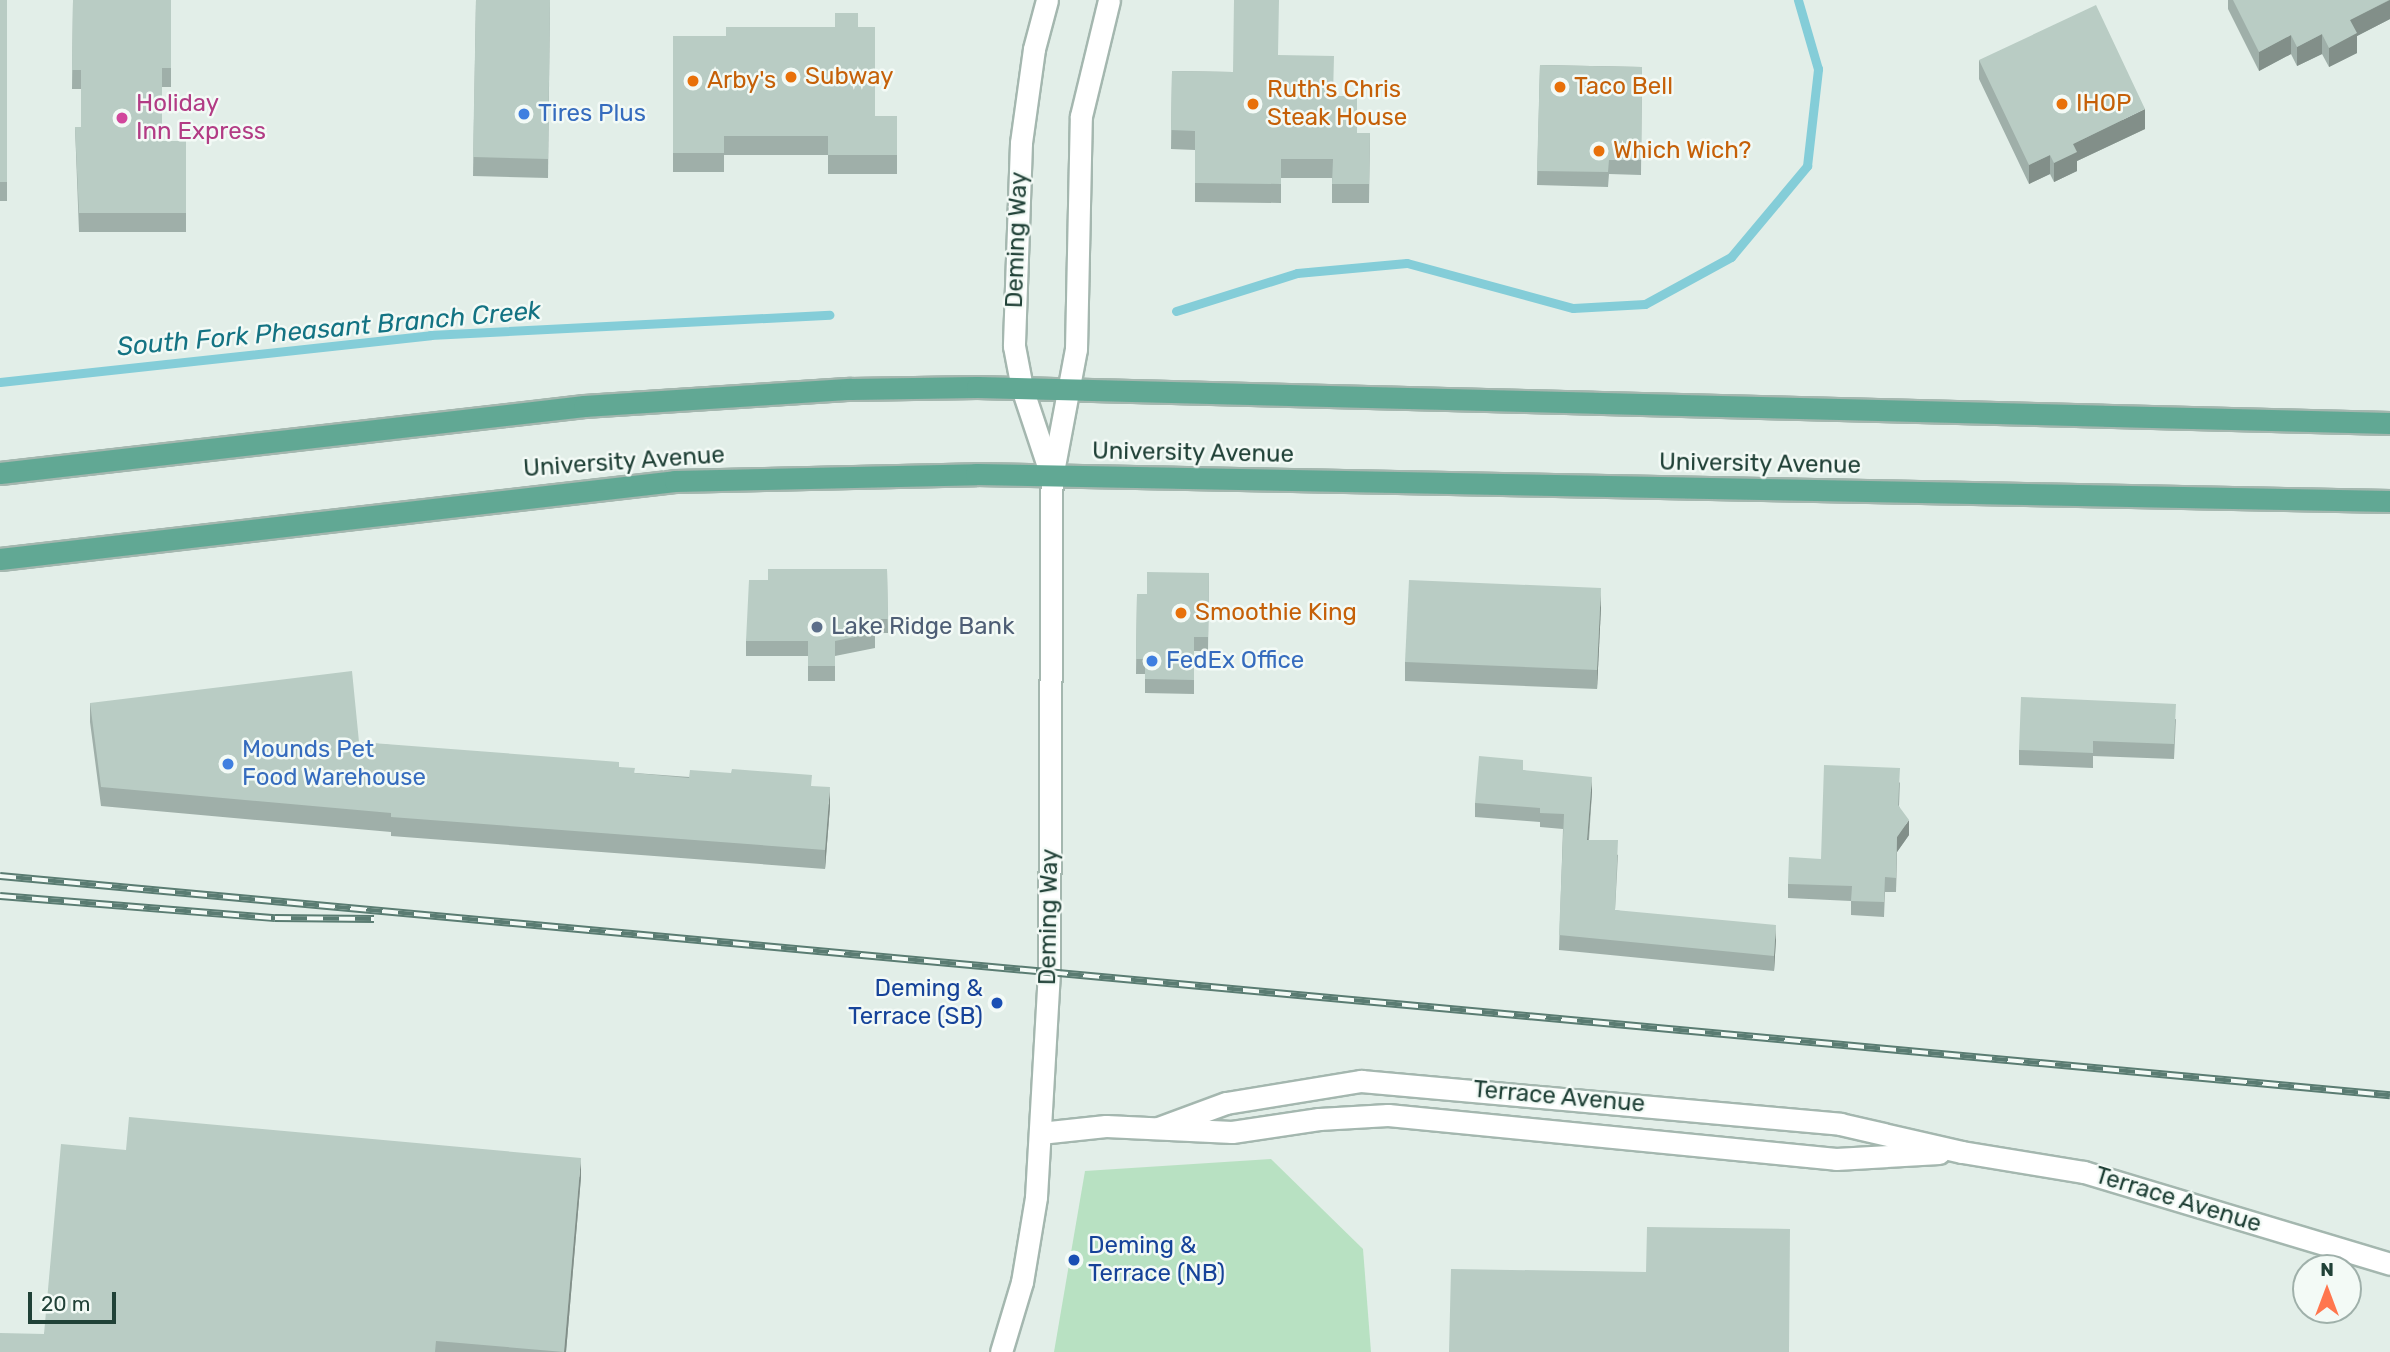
<!DOCTYPE html>
<style>
body{margin:0}
#map{position:relative;width:2390px;height:1352px;overflow:hidden;background:#e2eee8;font-family:Rubik,sans-serif}
div>[style]{position:absolute}
.green>*{inset:0;background:#b8e1c2}
.stream>*{height:9px;margin:-4.5px;padding:0 4.5px;transform-origin:4.5px;border-radius:4.5px;background:#84cdd8}
.roads{filter:drop-shadow(2px 0 #a4b7af) drop-shadow(-2px 0 #a4b7af) drop-shadow(0 2px #a4b7af) drop-shadow(0 -2px #a4b7af)}
.minor>*{height:21px;margin:-10.5px;padding:0 10.5px;transform-origin:10.5px;border-radius:10.5px;background:#fff}
.major>*{height:21px;margin:-10.5px;padding:0 10.5px;transform-origin:10.5px;border-radius:10.5px;background:#61a894}
.rail>*{height:8px;margin-top:-4px;transform-origin:0;background:repeating-linear-gradient(90deg,#f3faf6 0 16px,#5a7c72 0 32px);box-sizing:border-box;border-block:2px solid #5a7c72}
.wall>*{inset:0;background:#9fafa9}
.shaded-wall>*{inset:0;background:#828f89}
.building>*{inset:0;background:#b9ccc4}
.dots>*{width:19px;height:19px;translate:-50% -50%;box-sizing:border-box;border:4px solid #f3faf6;border-radius:50%}
span{translate:-50% -50%;white-space:nowrap;text-align:center;line-height:1.15;-webkit-text-stroke:5px #f3faf6;paint-order:stroke}
.food-label{font-size:24px;color:#c56008}
.left{translate:0 -50%;text-align:left}
.hotel-label{font-size:24px;color:#b23c85}
.shop-label{font-size:24px;color:#366cbe}
.street-label{font-size:24px;color:#204137}
.service-label{font-size:24px;color:#4e5e75}
.transit-label{font-size:24px;color:#164399}
.right{translate:-100% -50%;text-align:right}
.water-label{font-size:26px;color:#137383;font-style:italic}
.north{position:absolute;left:2292px;top:1254px;width:70px;height:70px;box-sizing:border-box;background:#f3faf6;border:2px solid #9fb0aa;border-radius:50%;rotate:0deg;font-size:19px;font-weight:700;line-height:28px;text-align:center;color:#204137}
.north::after{content:'';display:block;margin:auto;width:24px;height:32px;background:#ff764e;clip-path:polygon(50% 0,100% 100%,50% 72%,0 100%)}
.scale{position:absolute;left:28px;top:1292px;width:88px;height:32px;box-sizing:border-box;border:4px solid #204137;border-top:0;padding-left:9px;font-size:21px;line-height:24px;white-space:nowrap;color:#204137;-webkit-text-stroke:5px #f3faf6;paint-order:stroke}
</style>
<div id="map">
<div class="green">
<i style="clip-path:polygon(1271px 1159px,1363px 1249px,1371px 1352px,1054px 1352px,1085px 1171px)"></i>
</div>
<div class="stream">
<i style="left:1176px;top:311px;width:127px;rotate:-17.4deg"></i>
<i style="left:1297px;top:273px;width:110px;rotate:-5.2deg"></i>
<i style="left:1407px;top:263px;width:172px;rotate:15.2deg"></i>
<i style="left:1573px;top:308px;width:72px;rotate:-3.2deg"></i>
<i style="left:1645px;top:304px;width:98px;rotate:-28.7deg"></i>
<i style="left:1731px;top:257px;width:119px;rotate:-50.1deg"></i>
<i style="left:1807px;top:166px;width:98px;rotate:-83.5deg"></i>
<i style="left:1818px;top:69px;width:72px;rotate:-106.2deg"></i>
<i style="left:0;top:382px;width:433px;rotate:-6.2deg"></i>
<i style="left:430px;top:335px;width:400px;rotate:-2.9deg"></i>
</div>
<div class="roads">
<div class="minor">
<i style="left:1047px;top:0;width:51px;rotate:104.9deg"></i>
<i style="left:1034px;top:49px;width:95px;rotate:97.9deg"></i>
<i style="left:1021px;top:143px;width:203px;rotate:92deg"></i>
<i style="left:1014px;top:346px;width:43px;rotate:79.2deg"></i>
<i style="left:1022px;top:388px;width:92px;rotate:71.6deg"></i>
<i style="left:1158px;top:1128px;width:72px;rotate:-20.2deg"></i>
<i style="left:1226px;top:1103px;width:137px;rotate:-9.3deg"></i>
<i style="left:1361px;top:1081px;width:481px;rotate:5.1deg"></i>
<i style="left:1840px;top:1124px;width:125px;rotate:12.9deg"></i>
<i style="left:1962px;top:1152px;width:124px;rotate:9.3deg"></i>
<i style="left:2084px;top:1172px;width:320px;rotate:16.7deg"></i>
<i style="left:1040px;top:1133px;width:66px;rotate:-6.1deg"></i>
<i style="left:1106px;top:1126px;width:126px;rotate:2.7deg"></i>
<i style="left:1232px;top:1132px;width:88px;rotate:-8.5deg"></i>
<i style="left:1319px;top:1119px;width:69px;rotate:-3.3deg"></i>
<i style="left:1388px;top:1115px;width:450px;rotate:5.6deg"></i>
<i style="left:1836px;top:1159px;width:103px;rotate:-3.3deg"></i>
<i style="left:1001px;top:1352px;width:73px;rotate:-73.3deg"></i>
<i style="left:1022px;top:1282px;width:86px;rotate:-80.6deg"></i>
<i style="left:1036px;top:1197px;width:226px;rotate:-86.7deg"></i>
<i style="left:1049px;top:971px;width:494px;rotate:-89.7deg"></i>
<i style="left:1052px;top:477px;width:130px;rotate:-79.4deg"></i>
<i style="left:1076px;top:349px;width:233px;rotate:-88.8deg"></i>
<i style="left:1081px;top:116px;width:119px;rotate:-76.4deg"></i>
</div>
<div class="major">
<i style="left:0;top:473px;width:588px;rotate:-6.54deg"></i>
<i style="left:584px;top:406px;width:267px;rotate:-3.7deg"></i>
<i style="left:850px;top:389px;width:127px;rotate:-0.9deg"></i>
<i style="left:977px;top:387px;width:1413px;rotate:1.46deg"></i>
<i style="left:0;top:559px;width:679px;rotate:-6.59deg"></i>
<i style="left:675px;top:481px;width:301px;rotate:-1.3deg"></i>
<i style="left:976px;top:474px;width:1414px;rotate:1.09deg"></i>
</div>
</div>
<div class="rail">
<i style="left:0;top:876px;width:2400px;rotate:5.24deg"></i>
<i style="left:0;top:896px;width:276px;rotate:4.6deg"></i>
<i style="left:275px;top:918px;width:99px;rotate:0.6deg"></i>
</div>
<div class="wall">
<i style="clip-path:polygon(0 0,7px 0,7px 201px,0 201px)"></i>
<i style="clip-path:polygon(73px 0,171px 0,171px 87px,162px 87px,162px 141px,186px 141px,186px 232px,79px 232px,75px 127px,81px 127px,81px 89px,72px 89px)"></i>
<i style="clip-path:polygon(476px 0,550px 0,548px 178px,473px 176px)"></i>
<i style="clip-path:polygon(2228px 0,2390px 0,2390px 19px,2357px 36px,2357px 53px,2329px 67px,2322px 54px,2297px 66px,2291px 54px,2259px 71px,2228px 9px)"></i>
<i style="clip-path:polygon(858px 27px,875px 116px,897px 116px,897px 174px,828px 174px,828px 155px,724px 155px,724px 172px,673px 172px,673px 36px,726px 36px)"></i>
<i style="clip-path:polygon(1278px 55px,1334px 96px,1357px 133px,1370px 133px,1369px 203px,1332px 203px,1332px 178px,1281px 178px,1281px 203px,1195px 202px,1195px 150px,1171px 149px,1172px 71px,1233px 72px)"></i>
<i style="clip-path:polygon(1979px 60px,2145px 129px,2077px 161px,2077px 171px,2054px 182px,2050px 174px,2029px 184px,1979px 79px)"></i>
<i style="clip-path:polygon(1540px 65px,1642px 67px,1641px 175px,1609px 174px,1608px 187px,1537px 185px)"></i>
<i style="clip-path:polygon(887px 569px,888px 633px,875px 633px,875px 648px,835px 656px,835px 681px,808px 681px,808px 656px,746px 656px,746px 641px,768px 580px)"></i>
<i style="clip-path:polygon(1209px 573px,1208px 651px,1194px 651px,1194px 694px,1145px 693px,1145px 674px,1136px 674px,1137px 594px,1147px 594px)"></i>
<i style="clip-path:polygon(1601px 607px,1597px 689px,1405px 681px,1405px 662px)"></i>
<i style="clip-path:polygon(90px 703px,359px 742px,619px 767px,635px 773px,812px 786px,830px 806px,825px 869px,391px 836px,391px 832px,101px 806px,90px 722px)"></i>
<i style="clip-path:polygon(2176px 719px,2174px 759px,2093px 756px,2093px 768px,2019px 765px,2019px 750px)"></i>
<i style="clip-path:polygon(1523px 770px,1592px 792px,1589px 840px,1618px 855px,1615px 910px,1776px 939px,1774px 971px,1559px 950px,1563px 829px,1540px 827px,1540px 822px,1475px 817px,1475px 803px)"></i>
<i style="clip-path:polygon(1900px 782px,1899px 806px,1909px 835px,1897px 852px,1896px 892px,1885px 892px,1884px 917px,1851px 915px,1851px 901px,1788px 898px,1788px 884px,1821px 859px)"></i>
<i style="clip-path:polygon(126px 1150px,581px 1177px,566px 1352px,0 1352px,44px 1334px)"></i>
</div>
<div class="shaded-wall">
<i style="clip-path:polygon(2390px 0,2390px 19px,2357px 36px,2357px 53px,2329px 67px,2329px 48px,2350px 20px)"></i>
<i style="clip-path:polygon(2322px 34px,2322px 54px,2297px 66px,2297px 47px)"></i>
<i style="clip-path:polygon(2291px 35px,2291px 54px,2259px 71px,2259px 52px)"></i>
<i style="clip-path:polygon(2145px 109px,2145px 129px,2077px 161px,2077px 171px,2054px 182px,2054px 163px,2073px 144px)"></i>
<i style="clip-path:polygon(2050px 155px,2050px 174px,2029px 184px,2029px 165px)"></i>
<i style="clip-path:polygon(1601px 588px,1601px 607px,1597px 689px,1597px 670px)"></i>
<i style="clip-path:polygon(1592px 777px,1592px 792px,1587px 854px,1587px 840px)"></i>
<i style="clip-path:polygon(830px 787px,830px 806px,825px 869px,825px 850px)"></i>
<i style="clip-path:polygon(1909px 820px,1909px 835px,1897px 852px,1896px 892px,1897px 837px)"></i>
<i style="clip-path:polygon(1776px 925px,1776px 939px,1774px 971px,1774px 956px)"></i>
<i style="clip-path:polygon(581px 1158px,581px 1177px,566px 1352px,564px 1352px)"></i>
</div>
<div class="building">
<i style="clip-path:polygon(0 0,7px 0,7px 182px,0 182px)"></i>
<i style="clip-path:polygon(73px 0,171px 0,171px 68px,162px 68px,162px 141px,186px 141px,186px 213px,79px 213px,75px 127px,81px 127px,81px 70px,72px 70px)"></i>
<i style="clip-path:polygon(476px 0,550px 0,548px 159px,473px 157px)"></i>
<i style="clip-path:polygon(1234px 0,1279px 0,1278px 55px,1334px 56px,1333px 96px,1357px 96px,1357px 133px,1370px 133px,1369px 184px,1332px 184px,1333px 159px,1281px 159px,1281px 184px,1195px 183px,1195px 131px,1171px 130px,1172px 71px,1233px 72px)"></i>
<i style="clip-path:polygon(2233px 0,2389px 0,2350px 20px,2357px 33px,2329px 48px,2322px 34px,2297px 47px,2291px 35px,2259px 52px)"></i>
<i style="clip-path:polygon(2096px 5px,2145px 109px,2073px 144px,2077px 152px,2054px 163px,2050px 155px,2029px 165px,1979px 60px)"></i>
<i style="clip-path:polygon(835px 13px,858px 13px,858px 27px,875px 27px,875px 116px,897px 116px,897px 155px,828px 155px,828px 136px,724px 136px,724px 153px,673px 153px,673px 36px,726px 36px,726px 27px,835px 27px)"></i>
<i style="clip-path:polygon(1540px 65px,1642px 67px,1641px 160px,1609px 160px,1608px 172px,1537px 171px)"></i>
<i style="clip-path:polygon(768px 569px,887px 569px,888px 619px,875px 619px,875px 633px,835px 641px,835px 666px,808px 666px,808px 641px,746px 641px,749px 580px,768px 580px)"></i>
<i style="clip-path:polygon(1147px 572px,1209px 573px,1208px 637px,1194px 637px,1194px 680px,1145px 679px,1145px 659px,1136px 659px,1137px 594px,1147px 594px)"></i>
<i style="clip-path:polygon(1409px 580px,1601px 588px,1597px 670px,1405px 662px)"></i>
<i style="clip-path:polygon(352px 671px,359px 742px,619px 762px,619px 767px,635px 768px,634px 773px,689px 778px,690px 770px,731px 773px,732px 769px,812px 775px,811px 786px,830px 787px,825px 850px,391px 817px,391px 813px,101px 787px,90px 703px)"></i>
<i style="clip-path:polygon(2021px 697px,2176px 704px,2174px 744px,2093px 741px,2093px 753px,2019px 750px)"></i>
<i style="clip-path:polygon(1479px 756px,1523px 760px,1523px 770px,1592px 777px,1587px 840px,1618px 840px,1615px 910px,1776px 925px,1774px 956px,1559px 935px,1564px 814px,1540px 813px,1540px 808px,1475px 803px)"></i>
<i style="clip-path:polygon(1824px 765px,1900px 768px,1898px 805px,1909px 820px,1897px 837px,1896px 878px,1885px 877px,1884px 902px,1851px 901px,1852px 886px,1788px 884px,1789px 857px,1821px 859px)"></i>
<i style="clip-path:polygon(129px 1117px,581px 1158px,564px 1352px,436px 1341px,435px 1352px,0 1352px,0 1333px,44px 1334px,61px 1144px,126px 1150px)"></i>
<i style="clip-path:polygon(1647px 1227px,1790px 1229px,1789px 1352px,1449px 1352px,1451px 1269px,1646px 1272px)"></i>
</div>
<div class="dots">
<i style="left:791px;top:77px;background:#e8710a"></i>
<i style="left:693px;top:81px;background:#e8710a"></i>
<i style="left:1560px;top:87px;background:#e8710a"></i>
<i style="left:1253px;top:104px;background:#e8710a"></i>
<i style="left:2062px;top:104px;background:#e8710a"></i>
<i style="left:524px;top:114px;background:#3f7fe0"></i>
<i style="left:122px;top:118px;background:#d1479c"></i>
<i style="left:1599px;top:151px;background:#e8710a"></i>
<i style="left:1181px;top:613px;background:#e8710a"></i>
<i style="left:817px;top:627px;background:#5c6f8a"></i>
<i style="left:1152px;top:661px;background:#3f7fe0"></i>
<i style="left:228px;top:764px;background:#3f7fe0"></i>
<i style="left:997px;top:1003px;background:#1a4fb4"></i>
<i style="left:1074px;top:1260px;background:#1a4fb4"></i>
</div>
<div class="food-label">
<span class="left" style="left:805px;top:77px">Subway</span>
<span class="left" style="left:707px;top:81px">Arby's</span>
<span class="left" style="left:1574px;top:87px">Taco Bell</span>
<span class="left" style="left:1267px;top:104px">Ruth's Chris<br>Steak House</span>
<span class="left" style="left:2076px;top:104px">IHOP</span>
<span class="left" style="left:1613px;top:151px">Which Wich?</span>
<span class="left" style="left:1195px;top:613px">Smoothie King</span>
</div>
<div class="hotel-label">
<span class="left" style="left:136px;top:118px">Holiday<br>Inn Express</span>
</div>
<div class="shop-label">
<span class="left" style="left:538px;top:114px">Tires Plus</span>
<span class="left" style="left:1166px;top:661px">FedEx Office</span>
<span class="left" style="left:242px;top:764px">Mounds Pet<br>Food Warehouse</span>
</div>
<div class="street-label">
<span style="left:1017px;top:240px;rotate:-88deg">Deming Way</span>
<span style="left:1193px;top:453px;rotate:1deg">University Avenue</span>
<span style="left:624px;top:462px;rotate:-4deg">University Avenue</span>
<span style="left:1760px;top:464px;rotate:1deg">University Avenue</span>
<span style="left:1049px;top:917px;rotate:-89deg">Deming Way</span>
<span style="left:1559px;top:1097px;rotate:5deg">Terrace Avenue</span>
<span style="left:2178px;top:1200px;rotate:17deg">Terrace Avenue</span>
</div>
<div class="service-label">
<span class="left" style="left:831px;top:627px">Lake Ridge Bank</span>
</div>
<div class="transit-label">
<span class="right" style="left:983px;top:1003px">Deming &amp;<br>Terrace (SB)</span>
<span class="left" style="left:1088px;top:1260px">Deming &amp;<br>Terrace (NB)</span>
</div>
<div class="water-label">
<span style="left:329px;top:329px;rotate:-5deg">South Fork Pheasant Branch Creek</span>
</div>
<div class="north">N</div>
<div class="scale">20 m</div>
</div>
